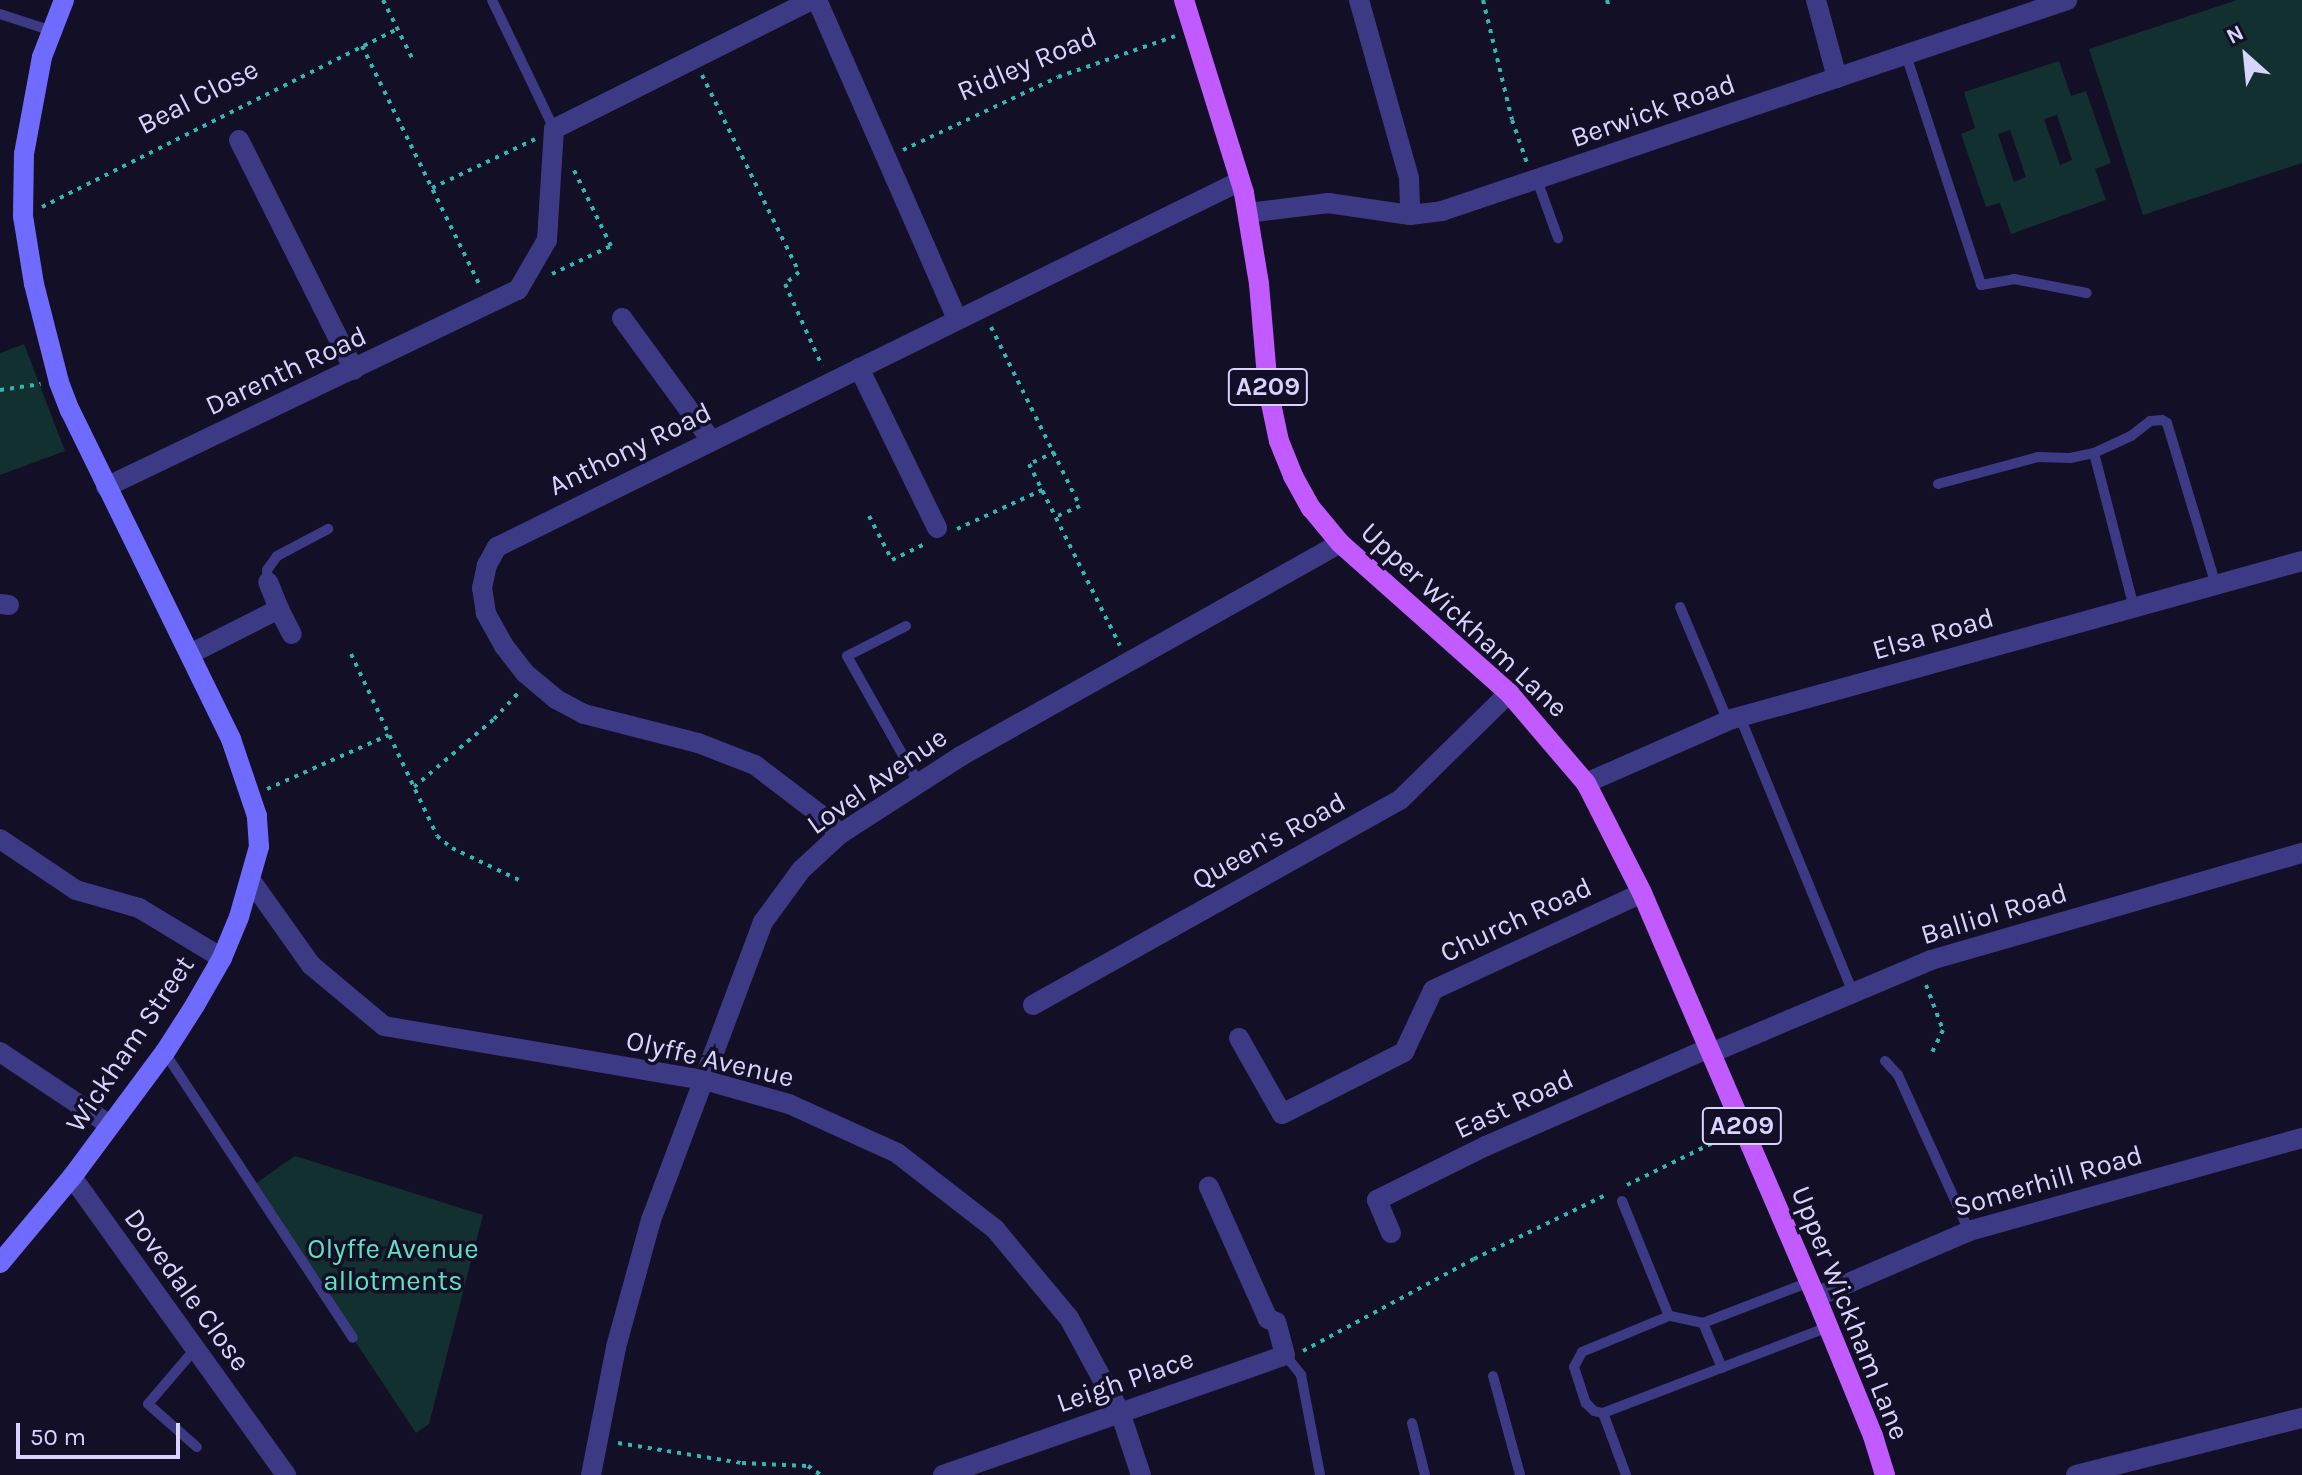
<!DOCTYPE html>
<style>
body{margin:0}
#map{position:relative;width:2302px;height:1475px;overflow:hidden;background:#130f26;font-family:Karla,sans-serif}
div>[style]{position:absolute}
.green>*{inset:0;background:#12302f}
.path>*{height:4px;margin-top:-2px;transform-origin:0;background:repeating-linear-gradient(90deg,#2fb8b0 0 4px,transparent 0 10px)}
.lane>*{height:10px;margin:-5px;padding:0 5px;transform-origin:5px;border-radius:5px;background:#3d3a85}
.street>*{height:20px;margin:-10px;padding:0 10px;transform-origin:10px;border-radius:10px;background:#3d3a85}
.secondary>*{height:20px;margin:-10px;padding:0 10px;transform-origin:10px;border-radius:10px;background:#6f6bff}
.primary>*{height:20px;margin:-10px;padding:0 10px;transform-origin:10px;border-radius:10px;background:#c25bff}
span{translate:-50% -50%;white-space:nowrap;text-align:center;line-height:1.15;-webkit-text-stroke:7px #130f26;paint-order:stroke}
.shield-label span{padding:2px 6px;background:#130f26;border:2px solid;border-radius:6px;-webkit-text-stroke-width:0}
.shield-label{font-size:26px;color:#d9d4ff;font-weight:700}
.street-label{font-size:28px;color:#d9d4ff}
.park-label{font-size:28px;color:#5fe0c0}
.north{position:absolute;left:2206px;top:16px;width:80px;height:80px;-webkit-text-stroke:6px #130f26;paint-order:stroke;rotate:333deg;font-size:22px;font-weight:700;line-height:32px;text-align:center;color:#d9d4ff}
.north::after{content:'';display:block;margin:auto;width:28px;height:36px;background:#d9d4ff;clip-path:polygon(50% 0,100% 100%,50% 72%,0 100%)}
.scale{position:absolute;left:16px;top:1423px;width:164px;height:36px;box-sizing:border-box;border:4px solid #d9d4ff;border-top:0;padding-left:10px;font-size:24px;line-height:28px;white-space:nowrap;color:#d9d4ff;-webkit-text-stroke:6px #130f26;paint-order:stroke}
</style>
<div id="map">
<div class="green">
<i style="clip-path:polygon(2237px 0,2302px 0,2302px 163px,2143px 215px,2089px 49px)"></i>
<i style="clip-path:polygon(evenodd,2059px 61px,2071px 96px,2086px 91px,2111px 163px,2095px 169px,2106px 200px,2011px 234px,2000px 203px,1986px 207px,1961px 134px,1975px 128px,1964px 92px,2059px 61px,2057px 115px,2072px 160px,2060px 165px,2044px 119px,2057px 115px,2059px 61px,2010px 130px,2026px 177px,2014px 182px,1998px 134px,2010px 130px)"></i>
<i style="clip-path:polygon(24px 344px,65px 451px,0 475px,0 353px)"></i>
<i style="clip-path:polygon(295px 1156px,483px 1215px,429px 1424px,416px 1433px,252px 1186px)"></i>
</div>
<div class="path">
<i style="left:383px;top:0;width:65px;rotate:63.4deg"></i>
<i style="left:1483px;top:0;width:123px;rotate:76.4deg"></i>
<i style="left:1512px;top:120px;width:46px;rotate:70.8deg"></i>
<i style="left:1607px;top:0;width:9px;rotate:77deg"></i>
<i style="left:362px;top:46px;width:270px;rotate:63.8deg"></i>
<i style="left:702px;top:75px;width:220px;rotate:63.8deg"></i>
<i style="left:799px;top:272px;width:18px;rotate:139deg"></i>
<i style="left:785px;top:284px;width:90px;rotate:65.7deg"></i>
<i style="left:903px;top:150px;width:171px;rotate:-25.2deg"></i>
<i style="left:1058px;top:77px;width:124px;rotate:-19.3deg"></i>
<i style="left:432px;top:188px;width:114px;rotate:-25.4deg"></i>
<i style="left:42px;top:207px;width:397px;rotate:-26.6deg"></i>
<i style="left:552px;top:274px;width:65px;rotate:-25.4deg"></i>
<i style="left:611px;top:246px;width:87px;rotate:-116deg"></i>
<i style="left:991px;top:327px;width:200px;rotate:63.6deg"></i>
<i style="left:1080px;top:506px;width:27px;rotate:156deg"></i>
<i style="left:0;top:390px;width:41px;rotate:-8.3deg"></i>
<i style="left:1055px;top:452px;width:29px;rotate:155deg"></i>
<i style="left:1029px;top:464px;width:203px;rotate:63.4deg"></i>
<i style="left:869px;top:516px;width:50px;rotate:62.4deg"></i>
<i style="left:892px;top:560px;width:39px;rotate:-26deg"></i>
<i style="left:957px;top:529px;width:94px;rotate:-24.6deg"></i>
<i style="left:351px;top:654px;width:201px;rotate:64.7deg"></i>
<i style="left:437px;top:836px;width:19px;rotate:39deg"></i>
<i style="left:452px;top:848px;width:74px;rotate:25.5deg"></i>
<i style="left:414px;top:787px;width:105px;rotate:-40.4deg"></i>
<i style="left:494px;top:719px;width:37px;rotate:-47deg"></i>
<i style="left:267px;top:789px;width:133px;rotate:-23.9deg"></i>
<i style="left:1926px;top:985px;width:48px;rotate:69.3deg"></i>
<i style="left:1943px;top:1030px;width:25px;rotate:116deg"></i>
<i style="left:1627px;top:1185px;width:111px;rotate:-26.1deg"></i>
<i style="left:1303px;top:1351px;width:194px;rotate:-28.3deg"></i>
<i style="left:1474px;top:1259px;width:149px;rotate:-25.9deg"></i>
<i style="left:618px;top:1443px;width:126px;rotate:9.2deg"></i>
<i style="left:742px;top:1463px;width:66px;rotate:2.6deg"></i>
<i style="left:808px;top:1466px;width:16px;rotate:35deg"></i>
</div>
<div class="lane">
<i style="left:492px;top:0;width:143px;rotate:64.3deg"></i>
<i style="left:0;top:14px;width:55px;rotate:18.1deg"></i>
<i style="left:1906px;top:55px;width:242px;rotate:71.9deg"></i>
<i style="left:1981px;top:285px;width:34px;rotate:-10deg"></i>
<i style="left:2014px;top:279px;width:74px;rotate:10.9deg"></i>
<i style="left:1537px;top:180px;width:62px;rotate:70.1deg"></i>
<i style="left:2094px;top:453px;width:160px;rotate:75.5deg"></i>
<i style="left:1938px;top:484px;width:104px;rotate:-15.1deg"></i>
<i style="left:2038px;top:457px;width:32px;rotate:2deg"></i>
<i style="left:2070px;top:458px;width:25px;rotate:-12deg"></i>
<i style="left:2094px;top:453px;width:41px;rotate:-24.7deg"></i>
<i style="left:2131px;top:436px;width:24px;rotate:-38deg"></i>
<i style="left:2150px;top:421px;width:12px;rotate:-5deg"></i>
<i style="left:2162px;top:420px;width:6px;rotate:31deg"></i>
<i style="left:2167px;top:423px;width:169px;rotate:73.2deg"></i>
<i style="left:268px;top:582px;width:12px;rotate:-95deg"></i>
<i style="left:267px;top:570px;width:17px;rotate:-54deg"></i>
<i style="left:277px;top:556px;width:58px;rotate:-27.9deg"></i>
<i style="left:1680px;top:607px;width:124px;rotate:67.2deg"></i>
<i style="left:906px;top:626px;width:66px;rotate:153deg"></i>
<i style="left:847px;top:656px;width:145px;rotate:60.6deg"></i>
<i style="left:1740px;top:717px;width:297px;rotate:67.7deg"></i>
<i style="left:165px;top:1053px;width:341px;rotate:56.6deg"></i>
<i style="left:1885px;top:1061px;width:19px;rotate:47deg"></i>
<i style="left:1898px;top:1075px;width:171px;rotate:65.5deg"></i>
<i style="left:1622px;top:1201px;width:124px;rotate:67.8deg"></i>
<i style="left:1703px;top:1323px;width:114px;rotate:-21.1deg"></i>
<i style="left:195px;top:1349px;width:72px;rotate:130.5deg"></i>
<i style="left:148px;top:1404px;width:65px;rotate:41.3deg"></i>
<i style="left:1285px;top:1355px;width:26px;rotate:51deg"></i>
<i style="left:1301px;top:1375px;width:102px;rotate:79.2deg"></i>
<i style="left:1722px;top:1368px;width:49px;rotate:-112.9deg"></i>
<i style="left:1703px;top:1323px;width:35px;rotate:-168deg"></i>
<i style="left:1669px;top:1316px;width:94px;rotate:157.5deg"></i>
<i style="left:1582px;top:1352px;width:17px;rotate:118deg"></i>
<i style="left:1574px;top:1367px;width:38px;rotate:72deg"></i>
<i style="left:1586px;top:1403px;width:11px;rotate:45deg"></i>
<i style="left:1594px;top:1411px;width:9px;rotate:13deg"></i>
<i style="left:1603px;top:1413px;width:241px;rotate:-20.9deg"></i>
<i style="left:1493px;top:1376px;width:103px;rotate:74.7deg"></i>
<i style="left:1603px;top:1413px;width:66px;rotate:69.6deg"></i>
<i style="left:1412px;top:1423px;width:54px;rotate:76deg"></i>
</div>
<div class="street">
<i style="left:817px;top:0;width:348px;rotate:66.3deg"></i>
<i style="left:1359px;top:0;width:185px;rotate:74.3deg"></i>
<i style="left:1409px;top:178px;width:37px;rotate:88deg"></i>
<i style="left:1816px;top:0;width:81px;rotate:74.9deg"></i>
<i style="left:239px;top:140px;width:257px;rotate:63.4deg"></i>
<i style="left:1248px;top:213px;width:81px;rotate:-7.1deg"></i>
<i style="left:1328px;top:203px;width:83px;rotate:8.3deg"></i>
<i style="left:1410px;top:215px;width:32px;rotate:-7deg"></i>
<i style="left:1442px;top:211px;width:660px;rotate:-18.65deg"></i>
<i style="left:622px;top:318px;width:151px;rotate:53.9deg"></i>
<i style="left:859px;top:368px;width:178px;rotate:64deg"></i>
<i style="left:106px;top:487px;width:457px;rotate:-25.6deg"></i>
<i style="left:518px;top:290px;width:58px;rotate:-59.9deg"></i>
<i style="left:547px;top:240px;width:111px;rotate:-86.4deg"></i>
<i style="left:554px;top:129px;width:288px;rotate:-26.6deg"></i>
<i style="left:0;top:604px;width:9px;rotate:6deg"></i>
<i style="left:279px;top:609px;width:28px;rotate:63deg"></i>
<i style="left:190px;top:654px;width:100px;rotate:-26.8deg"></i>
<i style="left:279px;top:609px;width:29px;rotate:-112deg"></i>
<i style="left:1586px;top:783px;width:159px;rotate:-23.7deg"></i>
<i style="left:1732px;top:719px;width:591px;rotate:-15.49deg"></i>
<i style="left:840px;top:834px;width:30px;rotate:-136deg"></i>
<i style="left:818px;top:813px;width:79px;rotate:-142.7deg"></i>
<i style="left:755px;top:765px;width:61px;rotate:-158.9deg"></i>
<i style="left:698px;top:743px;width:118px;rotate:-165.7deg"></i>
<i style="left:584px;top:714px;width:32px;rotate:-152deg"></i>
<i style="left:556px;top:699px;width:40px;rotate:-140deg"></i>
<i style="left:525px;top:673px;width:34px;rotate:-128deg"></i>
<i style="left:504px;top:646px;width:38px;rotate:-119deg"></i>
<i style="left:486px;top:613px;width:25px;rotate:-99deg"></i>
<i style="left:482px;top:588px;width:24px;rotate:-78deg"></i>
<i style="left:487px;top:565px;width:21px;rotate:-61deg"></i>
<i style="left:497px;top:547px;width:828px;rotate:-26.22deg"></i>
<i style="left:0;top:839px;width:92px;rotate:33.9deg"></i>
<i style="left:76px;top:890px;width:66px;rotate:15.9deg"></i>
<i style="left:139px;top:908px;width:97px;rotate:31.1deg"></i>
<i style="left:252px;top:882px;width:102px;rotate:54.6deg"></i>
<i style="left:311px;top:965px;width:95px;rotate:39.9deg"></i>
<i style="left:384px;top:1026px;width:325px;rotate:9.6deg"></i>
<i style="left:704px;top:1080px;width:88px;rotate:15.8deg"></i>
<i style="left:789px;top:1104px;width:119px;rotate:24.4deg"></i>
<i style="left:897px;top:1153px;width:124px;rotate:37.8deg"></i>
<i style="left:995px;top:1229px;width:116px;rotate:50.3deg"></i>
<i style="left:1069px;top:1318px;width:107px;rotate:61.5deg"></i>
<i style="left:1120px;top:1412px;width:66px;rotate:71.6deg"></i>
<i style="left:1033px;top:1005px;width:420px;rotate:-29.2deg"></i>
<i style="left:1400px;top:800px;width:153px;rotate:-44.5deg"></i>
<i style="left:1239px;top:1038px;width:87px;rotate:60.5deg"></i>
<i style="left:1282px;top:1114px;width:137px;rotate:-26.9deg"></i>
<i style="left:1404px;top:1052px;width:68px;rotate:-64.9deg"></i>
<i style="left:1433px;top:990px;width:230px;rotate:-24.9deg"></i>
<i style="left:0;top:1052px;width:132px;rotate:33.6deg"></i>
<i style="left:1711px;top:1053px;width:239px;rotate:-22.9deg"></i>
<i style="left:1931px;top:960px;width:386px;rotate:-16.1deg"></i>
<i style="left:72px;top:1177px;width:367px;rotate:54.3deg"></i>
<i style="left:1391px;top:1233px;width:36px;rotate:-113deg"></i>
<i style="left:1377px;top:1200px;width:122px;rotate:-26.4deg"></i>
<i style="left:1486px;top:1146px;width:244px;rotate:-23.7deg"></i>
<i style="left:1816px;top:1297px;width:167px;rotate:-23.3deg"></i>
<i style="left:1969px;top:1231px;width:346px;rotate:-15.6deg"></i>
<i style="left:591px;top:1475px;width:130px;rotate:-78.9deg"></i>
<i style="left:616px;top:1347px;width:132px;rotate:-74.6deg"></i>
<i style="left:651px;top:1220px;width:318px;rotate:-69.4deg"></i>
<i style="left:763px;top:922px;width:64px;rotate:-53.8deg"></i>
<i style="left:801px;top:870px;width:53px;rotate:-42.7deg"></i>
<i style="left:840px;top:834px;width:144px;rotate:-32.8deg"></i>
<i style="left:961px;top:756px;width:435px;rotate:-29.3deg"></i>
<i style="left:943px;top:1475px;width:362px;rotate:-19.3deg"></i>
<i style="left:1285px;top:1355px;width:34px;rotate:-105deg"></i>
<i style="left:1276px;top:1322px;width:9px;rotate:-159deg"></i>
<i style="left:1268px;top:1319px;width:145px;rotate:-114.1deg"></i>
<i style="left:2076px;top:1475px;width:233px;rotate:-14.2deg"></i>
</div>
<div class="secondary">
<i style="left:0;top:1263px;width:112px;rotate:-50.1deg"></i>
<i style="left:72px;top:1177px;width:156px;rotate:-53.4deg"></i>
<i style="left:165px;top:1052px;width:56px;rotate:-57.4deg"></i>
<i style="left:195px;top:1005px;width:54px;rotate:-60.1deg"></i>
<i style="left:222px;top:958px;width:44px;rotate:-67.5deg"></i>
<i style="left:239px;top:917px;width:73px;rotate:-74.1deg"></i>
<i style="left:259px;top:847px;width:31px;rotate:-94deg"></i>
<i style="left:257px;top:816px;width:81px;rotate:-108.7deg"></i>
<i style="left:231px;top:739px;width:365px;rotate:-116.1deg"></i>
<i style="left:70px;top:411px;width:31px;rotate:-111deg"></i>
<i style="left:59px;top:382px;width:101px;rotate:-104.3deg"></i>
<i style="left:34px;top:284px;width:69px;rotate:-99.2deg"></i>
<i style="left:23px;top:216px;width:62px;rotate:-89.1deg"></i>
<i style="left:24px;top:154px;width:99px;rotate:-79.5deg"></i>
<i style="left:42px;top:57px;width:61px;rotate:-68.9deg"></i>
</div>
<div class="primary">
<i style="left:1184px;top:0;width:202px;rotate:72.7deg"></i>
<i style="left:1244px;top:193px;width:92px;rotate:80.6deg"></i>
<i style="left:1259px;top:284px;width:105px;rotate:85.1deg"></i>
<i style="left:1268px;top:389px;width:53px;rotate:78.1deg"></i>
<i style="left:1279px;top:441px;width:38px;rotate:68deg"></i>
<i style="left:1293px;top:476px;width:37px;rotate:61deg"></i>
<i style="left:1311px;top:508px;width:45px;rotate:50.4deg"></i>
<i style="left:1340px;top:543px;width:226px;rotate:41.6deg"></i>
<i style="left:1509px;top:693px;width:118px;rotate:49.5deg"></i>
<i style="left:1586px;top:783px;width:123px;rotate:63deg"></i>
<i style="left:1642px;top:893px;width:440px;rotate:66.7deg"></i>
<i style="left:1816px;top:1297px;width:150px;rotate:67.7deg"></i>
<i style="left:1873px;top:1436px;width:41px;rotate:72.9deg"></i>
</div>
<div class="shield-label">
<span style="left:1268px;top:387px">A209</span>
<span style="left:1742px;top:1126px">A209</span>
</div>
<div class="street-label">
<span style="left:1027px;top:64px;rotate:-23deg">Ridley Road</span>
<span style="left:198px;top:97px;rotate:-27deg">Beal Close</span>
<span style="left:1653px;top:111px;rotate:-19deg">Berwick Road</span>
<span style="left:286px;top:371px;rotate:-25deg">Darenth Road</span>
<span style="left:630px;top:449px;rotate:-26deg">Anthony Road</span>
<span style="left:1464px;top:620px;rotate:43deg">Upper Wickham Lane</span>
<span style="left:1933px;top:634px;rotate:-16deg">Elsa Road</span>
<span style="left:877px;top:781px;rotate:-35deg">Lovel Avenue</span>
<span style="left:1269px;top:841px;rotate:-29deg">Queen's Road</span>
<span style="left:1994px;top:914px;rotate:-17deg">Balliol Road</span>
<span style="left:1516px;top:920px;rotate:-25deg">Church Road</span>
<span style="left:130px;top:1044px;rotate:-56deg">Wickham Street</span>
<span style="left:710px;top:1059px;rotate:13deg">Olyffe Avenue</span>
<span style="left:1514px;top:1104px;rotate:-25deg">East Road</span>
<span style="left:2048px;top:1181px;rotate:-16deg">Somerhill Road</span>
<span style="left:187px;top:1290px;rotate:54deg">Dovedale Close</span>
<span style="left:1850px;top:1313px;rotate:68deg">Upper Wickham Lane</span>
<span style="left:1125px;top:1381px;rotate:-19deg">Leigh Place</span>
</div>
<div class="park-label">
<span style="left:393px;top:1265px">Olyffe Avenue<br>allotments</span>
</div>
<div class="north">N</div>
<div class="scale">50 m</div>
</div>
